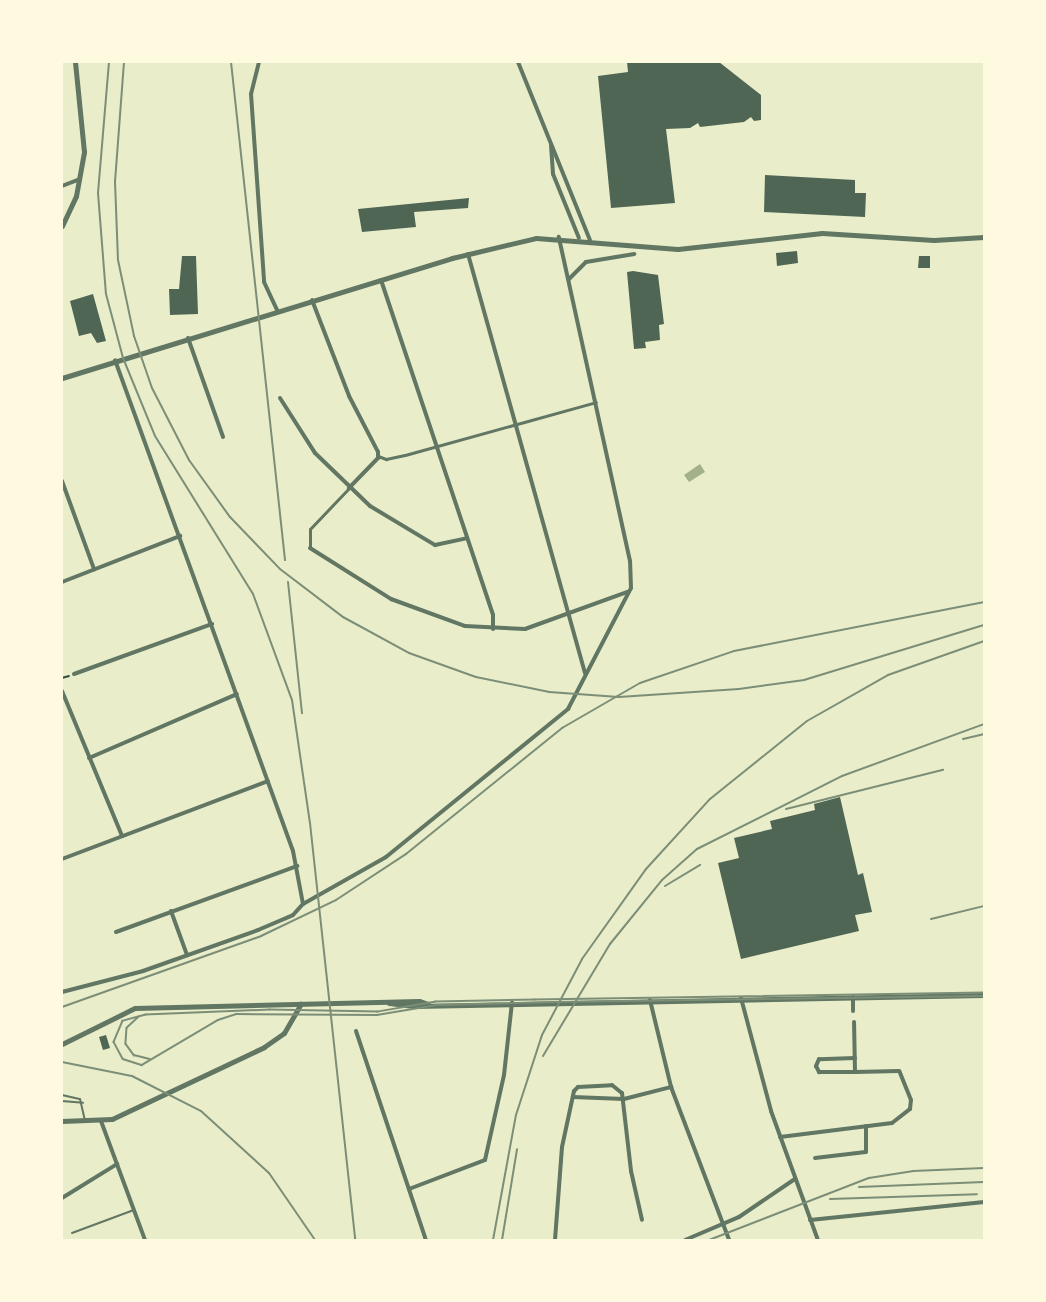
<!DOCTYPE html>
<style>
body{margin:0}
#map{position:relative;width:1046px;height:1302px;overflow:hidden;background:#e9edc9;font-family:"Times New Roman",serif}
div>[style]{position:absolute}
.water>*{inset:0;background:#a3b18a}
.building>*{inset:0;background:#4f6655}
.path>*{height:1.5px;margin:-0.75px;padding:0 0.75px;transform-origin:0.75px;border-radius:0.75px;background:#344e41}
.service>*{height:2px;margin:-1px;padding:0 1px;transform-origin:1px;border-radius:1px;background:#617663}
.pedestrian>*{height:3px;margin:-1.5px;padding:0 1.5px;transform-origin:1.5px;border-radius:1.5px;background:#617663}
.minor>*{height:4px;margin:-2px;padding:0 2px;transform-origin:2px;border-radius:2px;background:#617663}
.tertiary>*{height:5px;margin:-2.5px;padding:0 2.5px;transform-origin:2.5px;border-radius:2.5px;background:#617663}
.tram>*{height:1.5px;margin:-0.75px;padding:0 0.75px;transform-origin:0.75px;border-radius:0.75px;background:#7c8e77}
.rail>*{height:2px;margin:-1px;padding:0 1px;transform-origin:1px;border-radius:1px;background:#7c8e77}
span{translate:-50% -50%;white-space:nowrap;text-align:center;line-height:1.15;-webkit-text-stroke:6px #fefae0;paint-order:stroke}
.frame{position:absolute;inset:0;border:63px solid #fefae0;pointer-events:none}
</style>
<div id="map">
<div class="water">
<i style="clip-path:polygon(700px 464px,705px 472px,689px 482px,684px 475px)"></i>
</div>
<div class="building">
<i style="clip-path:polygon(627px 62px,719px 62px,761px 95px,761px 120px,754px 121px,751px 117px,744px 122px,700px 127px,698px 123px,690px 128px,666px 129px,675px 203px,611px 208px,598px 76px,628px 72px)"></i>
<i style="clip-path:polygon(765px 175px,855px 180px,855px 193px,866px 193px,865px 217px,764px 212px)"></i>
<i style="clip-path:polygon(469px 198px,468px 208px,414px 212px,416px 227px,362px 232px,358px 209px)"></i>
<i style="clip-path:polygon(797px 251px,798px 263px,777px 266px,776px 253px)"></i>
<i style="clip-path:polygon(182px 256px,196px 256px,198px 314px,170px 315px,169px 289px,179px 289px)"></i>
<i style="clip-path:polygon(919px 256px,930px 256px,930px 268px,918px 268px)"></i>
<i style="clip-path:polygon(633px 271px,658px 275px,664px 324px,659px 325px,660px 340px,645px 342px,646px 348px,634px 349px,627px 272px)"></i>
<i style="clip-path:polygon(93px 294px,106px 341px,97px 343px,91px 333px,79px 336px,70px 301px)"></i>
<i style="clip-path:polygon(840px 797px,858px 875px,863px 873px,872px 912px,855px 915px,859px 931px,741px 959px,718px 863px,739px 858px,734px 838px,772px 829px,770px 821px,815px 810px,814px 804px)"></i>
<i style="clip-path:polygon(106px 1035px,110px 1048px,103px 1050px,99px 1037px)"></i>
</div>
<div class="path">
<i style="left:62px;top:678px;width:7px;rotate:-16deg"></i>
</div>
<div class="service">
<i style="left:62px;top:1095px;width:18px;rotate:13deg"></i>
<i style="left:80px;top:1099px;width:22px;rotate:77deg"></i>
<i style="left:62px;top:1101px;width:21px;rotate:5deg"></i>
<i style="left:72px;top:1233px;width:66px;rotate:-20.4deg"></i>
</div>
<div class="pedestrian">
<i style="left:378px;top:456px;width:9px;rotate:21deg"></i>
<i style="left:386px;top:459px;width:19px;rotate:-12deg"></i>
<i style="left:405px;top:455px;width:198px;rotate:-15.5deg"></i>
<i style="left:310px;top:548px;width:19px;rotate:-90deg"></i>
<i style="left:310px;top:529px;width:57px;rotate:-46.4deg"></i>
</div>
<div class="minor">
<i style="left:259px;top:62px;width:33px;rotate:104deg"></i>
<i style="left:251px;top:94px;width:188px;rotate:86deg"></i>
<i style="left:264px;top:282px;width:31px;rotate:65deg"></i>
<i style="left:518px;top:62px;width:192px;rotate:68deg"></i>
<i style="left:551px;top:145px;width:29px;rotate:86deg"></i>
<i style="left:553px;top:174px;width:69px;rotate:67.9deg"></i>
<i style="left:62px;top:186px;width:19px;rotate:-21deg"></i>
<i style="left:468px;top:254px;width:435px;rotate:74.4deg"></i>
<i style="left:569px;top:279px;width:24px;rotate:-45deg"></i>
<i style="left:586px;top:262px;width:49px;rotate:-9.5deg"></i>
<i style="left:381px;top:280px;width:353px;rotate:71.5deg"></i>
<i style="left:493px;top:615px;width:14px;rotate:90deg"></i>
<i style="left:312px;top:300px;width:103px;rotate:68.9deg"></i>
<i style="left:349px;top:396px;width:63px;rotate:62.6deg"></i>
<i style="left:378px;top:452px;width:6px;rotate:90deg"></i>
<i style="left:378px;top:458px;width:42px;rotate:134deg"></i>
<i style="left:188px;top:338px;width:105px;rotate:70.5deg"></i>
<i style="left:280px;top:398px;width:65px;rotate:57.5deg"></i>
<i style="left:315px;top:453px;width:76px;rotate:43.9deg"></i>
<i style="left:370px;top:506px;width:76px;rotate:31deg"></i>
<i style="left:435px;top:545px;width:33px;rotate:-12deg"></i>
<i style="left:62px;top:481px;width:94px;rotate:70deg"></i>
<i style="left:310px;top:548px;width:96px;rotate:32.2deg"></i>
<i style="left:391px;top:599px;width:79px;rotate:20deg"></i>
<i style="left:465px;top:626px;width:60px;rotate:2.9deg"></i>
<i style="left:525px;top:629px;width:109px;rotate:-19.9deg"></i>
<i style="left:62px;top:582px;width:127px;rotate:-21.3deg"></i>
<i style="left:74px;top:674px;width:147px;rotate:-19.9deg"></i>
<i style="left:62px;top:691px;width:157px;rotate:67.5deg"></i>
<i style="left:89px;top:758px;width:161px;rotate:-23.4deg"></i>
<i style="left:62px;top:859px;width:220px;rotate:-20.7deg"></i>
<i style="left:303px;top:904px;width:95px;rotate:-29.5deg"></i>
<i style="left:386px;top:857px;width:235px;rotate:-39.1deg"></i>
<i style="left:568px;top:709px;width:136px;rotate:-62.5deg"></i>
<i style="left:631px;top:588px;width:27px;rotate:-92deg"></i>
<i style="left:630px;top:561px;width:332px;rotate:-102.4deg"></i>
<i style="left:171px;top:911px;width:47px;rotate:70deg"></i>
<i style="left:116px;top:932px;width:193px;rotate:-20deg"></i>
<i style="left:62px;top:992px;width:84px;rotate:-14.5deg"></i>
<i style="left:143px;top:971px;width:122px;rotate:-19.6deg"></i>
<i style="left:258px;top:930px;width:38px;rotate:-23deg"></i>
<i style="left:293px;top:915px;width:15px;rotate:-48deg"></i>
<i style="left:303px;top:904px;width:54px;rotate:-100.7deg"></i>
<i style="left:293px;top:851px;width:522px;rotate:-109.93deg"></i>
<i style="left:853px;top:997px;width:14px;rotate:90deg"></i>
<i style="left:741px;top:998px;width:117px;rotate:75.1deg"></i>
<i style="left:771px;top:1111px;width:137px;rotate:70deg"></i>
<i style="left:650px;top:1000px;width:89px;rotate:76.4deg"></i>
<i style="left:671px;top:1087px;width:164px;rotate:69.2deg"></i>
<i style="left:356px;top:1031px;width:220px;rotate:71.5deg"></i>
<i style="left:855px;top:1058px;width:36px;rotate:178deg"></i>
<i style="left:819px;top:1059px;width:8px;rotate:113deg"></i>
<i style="left:816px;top:1066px;width:7px;rotate:63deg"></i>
<i style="left:819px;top:1072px;width:36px"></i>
<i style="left:573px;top:1097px;width:51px;rotate:2.2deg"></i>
<i style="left:624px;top:1099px;width:49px;rotate:-14.3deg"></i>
<i style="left:101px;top:1121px;width:127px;rotate:69.7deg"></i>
<i style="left:780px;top:1137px;width:113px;rotate:-7.1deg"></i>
<i style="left:892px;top:1123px;width:23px;rotate:-38deg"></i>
<i style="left:910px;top:1109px;width:9px;rotate:-84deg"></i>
<i style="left:911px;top:1100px;width:31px;rotate:-112deg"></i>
<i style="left:899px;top:1071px;width:44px;rotate:178.7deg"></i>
<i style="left:855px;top:1072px;width:50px;rotate:-91.1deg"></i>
<i style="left:815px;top:1158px;width:51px;rotate:-6.7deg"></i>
<i style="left:866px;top:1152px;width:26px;rotate:-90deg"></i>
<i style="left:409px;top:1189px;width:81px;rotate:-20.9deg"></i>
<i style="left:485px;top:1160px;width:87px;rotate:-77.4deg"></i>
<i style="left:504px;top:1075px;width:73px;rotate:-83.7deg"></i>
<i style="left:62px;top:1198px;width:65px;rotate:-31.7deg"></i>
<i style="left:810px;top:1220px;width:175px;rotate:-5.9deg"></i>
<i style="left:555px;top:1240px;width:93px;rotate:-85.7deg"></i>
<i style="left:562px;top:1147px;width:57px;rotate:-77.9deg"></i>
<i style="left:574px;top:1091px;width:6px;rotate:-45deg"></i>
<i style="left:578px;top:1087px;width:34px;rotate:-3deg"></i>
<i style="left:612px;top:1085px;width:13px;rotate:39deg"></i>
<i style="left:622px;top:1093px;width:79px;rotate:83.4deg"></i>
<i style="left:631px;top:1171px;width:50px;rotate:77.3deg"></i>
<i style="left:685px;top:1240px;width:59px;rotate:-23.1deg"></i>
<i style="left:739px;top:1217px;width:68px;rotate:-34.2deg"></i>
</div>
<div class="tertiary">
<i style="left:62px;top:226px;width:33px;rotate:-65deg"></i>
<i style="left:76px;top:196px;width:45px;rotate:-79.7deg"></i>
<i style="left:84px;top:152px;width:90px;rotate:-95.7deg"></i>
<i style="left:62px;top:378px;width:408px;rotate:-17.1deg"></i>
<i style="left:452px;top:258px;width:86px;rotate:-13.4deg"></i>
<i style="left:536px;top:238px;width:142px;rotate:4.4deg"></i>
<i style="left:678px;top:249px;width:145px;rotate:-6.3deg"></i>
<i style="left:822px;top:233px;width:112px;rotate:3.6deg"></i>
<i style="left:934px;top:240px;width:50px;rotate:-3.4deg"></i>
<i style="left:389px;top:1003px;width:25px;rotate:7deg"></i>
<i style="left:414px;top:1006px;width:570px;rotate:-1.11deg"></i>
<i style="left:62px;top:1044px;width:81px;rotate:-26.3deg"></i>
<i style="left:135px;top:1008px;width:284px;rotate:-1.4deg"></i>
<i style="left:419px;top:1001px;width:9px;rotate:18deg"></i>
<i style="left:62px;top:1121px;width:50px;rotate:-2.3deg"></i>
<i style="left:112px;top:1119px;width:168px;rotate:-25.3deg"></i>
<i style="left:264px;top:1047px;width:24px;rotate:-35deg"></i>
<i style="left:284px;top:1033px;width:34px;rotate:-60deg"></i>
</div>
<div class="tram">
<i style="left:984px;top:993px;width:449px;rotate:179.1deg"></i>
<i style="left:535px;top:1000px;width:99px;rotate:178.8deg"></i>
<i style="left:436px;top:1002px;width:59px;rotate:170.2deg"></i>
<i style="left:378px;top:1012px;width:108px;rotate:-178.9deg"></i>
<i style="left:270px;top:1010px;width:124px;rotate:177.7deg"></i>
<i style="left:146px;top:1015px;width:24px;rotate:165deg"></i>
<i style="left:123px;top:1021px;width:23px;rotate:113deg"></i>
<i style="left:114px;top:1042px;width:19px;rotate:62deg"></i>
<i style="left:123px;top:1059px;width:20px;rotate:18deg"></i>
<i style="left:142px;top:1065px;width:88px;rotate:-30.6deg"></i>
<i style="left:218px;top:1020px;width:19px;rotate:-18deg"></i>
<i style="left:236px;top:1014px;width:141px;rotate:0.4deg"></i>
<i style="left:377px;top:1015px;width:60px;rotate:-9.6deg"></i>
<i style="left:436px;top:1005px;width:119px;rotate:-1.4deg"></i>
<i style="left:555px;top:1002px;width:429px;rotate:-0.8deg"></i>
<i style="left:139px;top:1017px;width:16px;rotate:137deg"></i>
<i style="left:127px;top:1028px;width:16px;rotate:94deg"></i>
<i style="left:126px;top:1044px;width:14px;rotate:54deg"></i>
<i style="left:134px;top:1055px;width:16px;rotate:14deg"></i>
</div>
<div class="rail">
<i style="left:109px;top:62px;width:131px;rotate:94.8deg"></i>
<i style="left:98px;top:193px;width:101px;rotate:85.5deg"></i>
<i style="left:106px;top:294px;width:66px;rotate:75.1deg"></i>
<i style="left:123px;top:358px;width:84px;rotate:67.7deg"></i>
<i style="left:155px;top:436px;width:186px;rotate:58.2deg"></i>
<i style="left:253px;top:594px;width:113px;rotate:69.8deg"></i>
<i style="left:292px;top:700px;width:124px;rotate:81.7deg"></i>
<i style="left:310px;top:823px;width:419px;rotate:83.8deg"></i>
<i style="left:124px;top:62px;width:120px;rotate:94.3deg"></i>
<i style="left:115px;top:182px;width:78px;rotate:87.8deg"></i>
<i style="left:118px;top:260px;width:78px;rotate:78.1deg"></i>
<i style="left:134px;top:336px;width:55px;rotate:70.9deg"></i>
<i style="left:152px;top:388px;width:81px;rotate:62.8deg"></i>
<i style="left:189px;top:460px;width:70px;rotate:54.3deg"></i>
<i style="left:230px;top:517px;width:72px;rotate:46.1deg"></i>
<i style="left:280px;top:569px;width:79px;rotate:37.3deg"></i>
<i style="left:343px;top:617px;width:75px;rotate:28.6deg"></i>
<i style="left:409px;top:653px;width:71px;rotate:19.7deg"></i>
<i style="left:476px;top:677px;width:75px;rotate:11.6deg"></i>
<i style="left:549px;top:692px;width:70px;rotate:4.1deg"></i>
<i style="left:619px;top:697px;width:120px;rotate:-3.8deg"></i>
<i style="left:739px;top:689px;width:66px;rotate:-7.9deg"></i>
<i style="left:804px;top:680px;width:188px;rotate:-17deg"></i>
<i style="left:231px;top:62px;width:501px;rotate:83.81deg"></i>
<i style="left:288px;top:582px;width:132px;rotate:83.9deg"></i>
<i style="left:963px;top:739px;width:22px;rotate:-13deg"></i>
<i style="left:786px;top:809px;width:162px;rotate:-14deg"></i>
<i style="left:665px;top:886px;width:41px;rotate:-31deg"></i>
<i style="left:931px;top:919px;width:55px;rotate:-13.8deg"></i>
<i style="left:62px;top:1007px;width:211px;rotate:-19.6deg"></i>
<i style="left:261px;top:936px;width:83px;rotate:-25.6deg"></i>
<i style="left:336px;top:900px;width:84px;rotate:-33.3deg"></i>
<i style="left:406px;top:854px;width:201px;rotate:-38.9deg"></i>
<i style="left:562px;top:728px;width:90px;rotate:-30deg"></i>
<i style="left:640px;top:683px;width:99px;rotate:-18.8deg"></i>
<i style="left:734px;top:651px;width:255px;rotate:-11.1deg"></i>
<i style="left:543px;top:1056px;width:131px;rotate:-59.1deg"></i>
<i style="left:610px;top:944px;width:82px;rotate:-50.9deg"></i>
<i style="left:662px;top:880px;width:47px;rotate:-41.5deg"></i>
<i style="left:697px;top:849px;width:162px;rotate:-26.7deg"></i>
<i style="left:842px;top:776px;width:151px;rotate:-20.1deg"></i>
<i style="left:62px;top:1062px;width:71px;rotate:11.3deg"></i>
<i style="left:132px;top:1076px;width:77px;rotate:26.9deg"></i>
<i style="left:201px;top:1111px;width:92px;rotate:42.4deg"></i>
<i style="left:269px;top:1173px;width:81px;rotate:55.5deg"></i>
<i style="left:859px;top:1187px;width:125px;rotate:-2.3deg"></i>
<i style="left:830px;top:1199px;width:147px;rotate:-1.9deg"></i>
<i style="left:493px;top:1240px;width:127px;rotate:-79.6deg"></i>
<i style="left:516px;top:1115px;width:84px;rotate:-72deg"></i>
<i style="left:542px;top:1035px;width:86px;rotate:-62.2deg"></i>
<i style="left:582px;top:959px;width:110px;rotate:-54.6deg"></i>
<i style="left:646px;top:869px;width:95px;rotate:-47.6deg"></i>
<i style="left:710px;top:799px;width:124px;rotate:-38.8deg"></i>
<i style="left:807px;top:721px;width:93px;rotate:-29.6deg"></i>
<i style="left:888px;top:675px;width:102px;rotate:-19.5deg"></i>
<i style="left:502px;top:1240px;width:92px;rotate:-80.6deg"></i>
<i style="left:709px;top:1240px;width:172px;rotate:-21.2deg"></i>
<i style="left:869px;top:1178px;width:45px;rotate:-9deg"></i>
<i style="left:913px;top:1171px;width:71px;rotate:-2.4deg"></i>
</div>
<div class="frame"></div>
</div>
